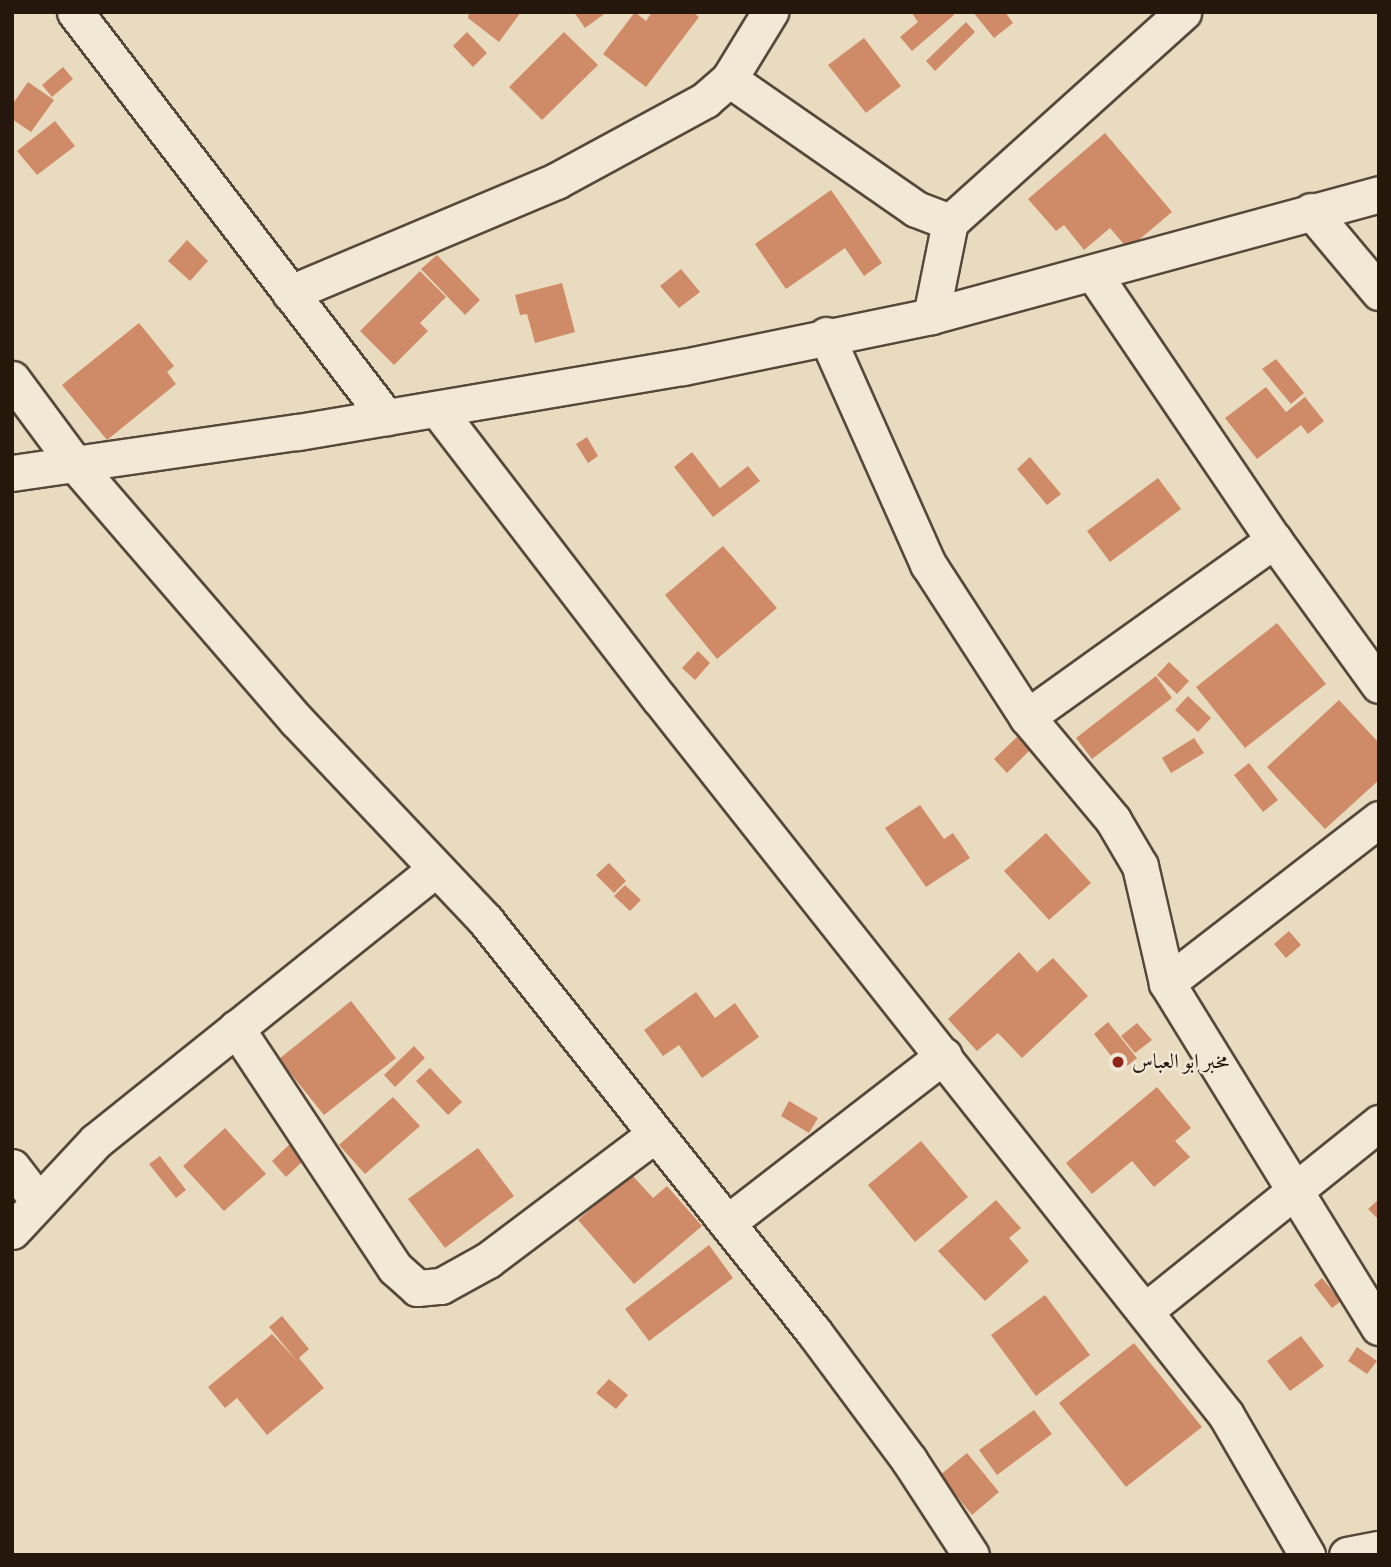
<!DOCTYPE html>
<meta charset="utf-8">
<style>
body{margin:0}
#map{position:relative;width:1391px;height:1567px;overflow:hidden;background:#e9dbbf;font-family:"Libre Bodoni",Amiri,serif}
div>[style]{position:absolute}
.building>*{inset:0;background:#cf8b67}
.roads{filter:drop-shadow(2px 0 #57483a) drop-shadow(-2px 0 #57483a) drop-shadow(0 2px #57483a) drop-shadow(0 -2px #57483a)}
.minor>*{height:35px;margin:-17.5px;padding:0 17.5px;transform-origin:17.5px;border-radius:17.5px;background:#f1e8d5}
.dots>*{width:19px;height:19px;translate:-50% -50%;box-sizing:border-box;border:4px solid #f1e8d5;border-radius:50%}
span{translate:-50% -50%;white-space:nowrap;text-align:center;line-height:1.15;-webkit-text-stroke:5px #f1e8d5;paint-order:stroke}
.poi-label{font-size:21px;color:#26170d}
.left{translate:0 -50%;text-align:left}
.frame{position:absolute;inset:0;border:14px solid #26170d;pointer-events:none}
</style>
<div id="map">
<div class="building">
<i style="clip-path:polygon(469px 12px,521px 12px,499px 42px,468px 18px)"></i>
<i style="clip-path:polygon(574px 12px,607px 12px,585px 28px)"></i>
<i style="clip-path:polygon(635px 12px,646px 21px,652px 12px,693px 12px,699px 17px,646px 87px,603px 54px)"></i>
<i style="clip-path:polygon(911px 12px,952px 12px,954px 15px,912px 51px,900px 37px,918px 22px)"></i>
<i style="clip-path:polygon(973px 12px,1005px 12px,1013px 23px,994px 38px)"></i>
<i style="clip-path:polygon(966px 22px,975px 32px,935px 71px,926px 61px)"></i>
<i style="clip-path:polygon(467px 32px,487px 53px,473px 67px,453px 46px)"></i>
<i style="clip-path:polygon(564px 32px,598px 65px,542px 120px,509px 87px)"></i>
<i style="clip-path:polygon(864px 38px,901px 86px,866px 113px,828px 65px)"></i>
<i style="clip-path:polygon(63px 67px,73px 79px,52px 97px,42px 85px)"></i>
<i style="clip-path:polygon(28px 82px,54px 100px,31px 132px,12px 119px,12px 105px)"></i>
<i style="clip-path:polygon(55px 121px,75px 146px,37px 175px,17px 151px)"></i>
<i style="clip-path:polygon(1105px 133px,1172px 212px,1128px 249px,1110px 228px,1084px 250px,1064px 225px,1056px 231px,1028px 199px)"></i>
<i style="clip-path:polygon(831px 190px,882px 263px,864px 276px,845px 248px,786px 289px,755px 244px)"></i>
<i style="clip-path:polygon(187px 240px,208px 261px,190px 281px,168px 261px)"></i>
<i style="clip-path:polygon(437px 255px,480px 300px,465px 315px,421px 269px)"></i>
<i style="clip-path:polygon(681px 269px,700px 292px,679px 308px,660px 286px)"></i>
<i style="clip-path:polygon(420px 271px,446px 297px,420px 323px,428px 331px,394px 365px,360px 331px)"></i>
<i style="clip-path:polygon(562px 283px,575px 332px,535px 343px,527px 314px,520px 315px,515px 295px)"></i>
<i style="clip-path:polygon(139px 323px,174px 366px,167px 372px,176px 384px,107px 440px,62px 385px)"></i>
<i style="clip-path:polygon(1276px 359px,1304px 393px,1291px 404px,1262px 369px)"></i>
<i style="clip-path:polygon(1266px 387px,1286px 412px,1305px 397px,1324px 421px,1308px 434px,1301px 425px,1257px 459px,1225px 418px)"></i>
<i style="clip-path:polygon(587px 437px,598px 456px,588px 463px,576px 444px)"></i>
<i style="clip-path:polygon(692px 452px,720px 488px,748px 466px,760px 481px,713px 517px,674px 467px)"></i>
<i style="clip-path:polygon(1030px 457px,1061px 494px,1047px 505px,1017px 469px)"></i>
<i style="clip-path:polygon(1158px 478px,1181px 509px,1110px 562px,1087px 531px)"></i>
<i style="clip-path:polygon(723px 546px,777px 608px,717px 659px,665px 595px)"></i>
<i style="clip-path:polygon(1277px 623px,1326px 684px,1245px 748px,1196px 687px)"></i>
<i style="clip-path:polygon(698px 651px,710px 663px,695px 680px,682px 668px)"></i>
<i style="clip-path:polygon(1169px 662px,1189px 681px,1177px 694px,1157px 675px)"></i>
<i style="clip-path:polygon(1156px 676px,1172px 698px,1092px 759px,1076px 738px)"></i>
<i style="clip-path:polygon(1188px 696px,1211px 718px,1198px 732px,1175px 710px)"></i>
<i style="clip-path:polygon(1339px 700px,1379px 743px,1379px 780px,1325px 829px,1267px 767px)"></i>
<i style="clip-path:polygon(1020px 734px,1033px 747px,1007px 773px,994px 759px)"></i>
<i style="clip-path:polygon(1194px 738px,1204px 753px,1171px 773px,1162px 758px)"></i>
<i style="clip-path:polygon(1249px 763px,1278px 800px,1263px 812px,1234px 775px)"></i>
<i style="clip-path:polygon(920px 805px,944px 839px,953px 833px,970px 858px,926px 887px,885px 828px)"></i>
<i style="clip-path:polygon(1046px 833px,1091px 883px,1049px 920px,1004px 871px)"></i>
<i style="clip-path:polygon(609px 863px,626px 881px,614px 893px,596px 875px)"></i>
<i style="clip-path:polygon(625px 885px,641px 900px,630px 911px,614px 896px)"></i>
<i style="clip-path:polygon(1289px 931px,1301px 945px,1286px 958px,1274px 944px)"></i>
<i style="clip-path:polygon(1019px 952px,1037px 972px,1053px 958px,1088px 996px,1022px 1058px,998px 1033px,977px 1051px,948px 1019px)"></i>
<i style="clip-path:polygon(696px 992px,715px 1018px,735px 1003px,759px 1037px,702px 1078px,679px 1045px,663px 1056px,644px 1030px)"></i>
<i style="clip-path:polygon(351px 1001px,396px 1058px,324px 1115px,279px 1059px)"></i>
<i style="clip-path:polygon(1108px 1022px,1137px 1058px,1122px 1070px,1094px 1034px)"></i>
<i style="clip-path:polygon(1137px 1023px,1152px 1040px,1135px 1053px,1121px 1036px)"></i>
<i style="clip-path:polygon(414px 1046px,425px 1058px,395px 1087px,384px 1075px)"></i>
<i style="clip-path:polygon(430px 1068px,462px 1102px,448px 1115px,416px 1081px)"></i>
<i style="clip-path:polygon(1157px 1087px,1191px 1128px,1175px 1141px,1190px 1157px,1154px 1187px,1132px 1161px,1092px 1194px,1066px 1163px)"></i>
<i style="clip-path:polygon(393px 1097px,420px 1126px,365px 1174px,339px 1145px)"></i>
<i style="clip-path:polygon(789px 1101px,818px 1118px,809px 1133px,781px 1116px)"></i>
<i style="clip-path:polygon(225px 1128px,266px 1174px,224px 1211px,183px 1166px)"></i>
<i style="clip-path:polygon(921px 1141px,968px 1197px,915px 1242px,868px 1185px)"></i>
<i style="clip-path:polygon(292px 1142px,306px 1158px,286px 1177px,272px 1161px)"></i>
<i style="clip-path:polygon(478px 1148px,514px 1196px,445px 1248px,408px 1199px)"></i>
<i style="clip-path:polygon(160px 1156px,186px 1190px,176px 1198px,149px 1164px)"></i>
<i style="clip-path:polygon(631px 1174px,653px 1198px,667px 1186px,702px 1226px,634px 1284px,578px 1220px)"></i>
<i style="clip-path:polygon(1379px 1199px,1379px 1220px,1368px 1209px)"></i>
<i style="clip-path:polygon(996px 1200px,1021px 1228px,1009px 1238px,1029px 1261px,985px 1301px,938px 1251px)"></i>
<i style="clip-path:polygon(709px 1245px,733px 1278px,649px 1341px,625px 1309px)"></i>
<i style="clip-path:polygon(1322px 1278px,1341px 1301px,1332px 1308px,1314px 1285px)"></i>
<i style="clip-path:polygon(1045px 1295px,1090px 1355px,1036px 1396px,991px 1335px)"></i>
<i style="clip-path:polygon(282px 1316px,309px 1349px,299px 1358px,324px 1388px,267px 1435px,237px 1398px,225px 1408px,208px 1387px,272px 1334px,297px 1361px,269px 1327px)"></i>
<i style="clip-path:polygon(1301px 1336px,1324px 1366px,1290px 1391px,1267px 1361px)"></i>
<i style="clip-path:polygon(1134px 1343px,1202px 1427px,1126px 1487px,1059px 1403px)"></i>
<i style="clip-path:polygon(1357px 1347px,1377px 1361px,1367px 1374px,1348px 1361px)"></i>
<i style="clip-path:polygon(609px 1379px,628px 1395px,616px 1409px,596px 1393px)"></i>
<i style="clip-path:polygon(1034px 1410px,1052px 1434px,997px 1475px,979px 1450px)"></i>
<i style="clip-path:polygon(967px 1453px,999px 1492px,972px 1515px,940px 1475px)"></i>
</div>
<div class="roads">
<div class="minor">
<i style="left:75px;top:12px;width:511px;rotate:52.48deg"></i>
<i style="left:729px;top:79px;width:228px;rotate:34.8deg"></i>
<i style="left:916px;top:209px;width:36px;rotate:21deg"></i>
<i style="left:1311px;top:211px;width:106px;rotate:50deg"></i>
<i style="left:1093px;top:273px;width:323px;rotate:55.9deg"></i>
<i style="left:1274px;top:540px;width:179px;rotate:54.1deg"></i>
<i style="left:290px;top:293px;width:289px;rotate:-22.8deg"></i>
<i style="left:556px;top:181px;width:170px;rotate:-28.5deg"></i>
<i style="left:705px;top:100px;width:32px;rotate:-41deg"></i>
<i style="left:729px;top:79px;width:79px;rotate:-58.5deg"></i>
<i style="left:931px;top:316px;width:96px;rotate:-78.6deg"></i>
<i style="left:950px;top:222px;width:314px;rotate:-42deg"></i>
<i style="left:826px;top:335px;width:251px;rotate:66deg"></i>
<i style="left:928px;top:564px;width:182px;rotate:57.1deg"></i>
<i style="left:1027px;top:717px;width:134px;rotate:50.1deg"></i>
<i style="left:1113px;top:820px;width:53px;rotate:59.6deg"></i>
<i style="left:1140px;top:866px;width:120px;rotate:77deg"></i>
<i style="left:1167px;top:983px;width:404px;rotate:58.4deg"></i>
<i style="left:12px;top:379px;width:106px;rotate:53.5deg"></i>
<i style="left:75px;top:464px;width:340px;rotate:49.2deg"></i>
<i style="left:297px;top:721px;width:275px;rotate:46.6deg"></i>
<i style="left:486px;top:921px;width:526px;rotate:51.41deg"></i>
<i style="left:814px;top:1332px;width:159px;rotate:53.4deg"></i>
<i style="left:909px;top:1460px;width:113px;rotate:56.9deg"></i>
<i style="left:437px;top:409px;width:364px;rotate:52.5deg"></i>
<i style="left:659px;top:698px;width:914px;rotate:51.66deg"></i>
<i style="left:1226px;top:1415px;width:162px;rotate:59.9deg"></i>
<i style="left:12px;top:473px;width:289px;rotate:-8.2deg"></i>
<i style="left:298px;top:432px;width:390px;rotate:-9.6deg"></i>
<i style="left:683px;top:367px;width:253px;rotate:-11.6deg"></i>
<i style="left:931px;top:316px;width:464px;rotate:-15.2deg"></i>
<i style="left:1027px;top:717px;width:304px;rotate:-35.6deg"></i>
<i style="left:1167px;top:983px;width:268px;rotate:-37.7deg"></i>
<i style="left:236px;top:1028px;width:288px;rotate:56.5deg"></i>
<i style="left:395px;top:1268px;width:30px;rotate:42deg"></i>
<i style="left:417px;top:1288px;width:24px;rotate:-5deg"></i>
<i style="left:441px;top:1286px;width:54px;rotate:-29deg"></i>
<i style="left:488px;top:1260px;width:209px;rotate:-37deg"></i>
<i style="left:12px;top:1167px;width:44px;rotate:52.4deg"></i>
<i style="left:727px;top:1223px;width:274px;rotate:-37.7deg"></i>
<i style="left:12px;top:1231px;width:123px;rotate:-47deg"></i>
<i style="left:96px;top:1141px;width:435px;rotate:-38.7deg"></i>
<i style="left:1145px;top:1311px;width:300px;rotate:-38.8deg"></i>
<i style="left:1347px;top:1555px;width:33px;rotate:-11deg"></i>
</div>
</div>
<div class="dots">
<i style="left:1118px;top:1062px;background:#8f2418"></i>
</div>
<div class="poi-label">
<span class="left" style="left:1132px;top:1062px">مخبر ابو العباس</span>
</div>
<div class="frame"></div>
</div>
